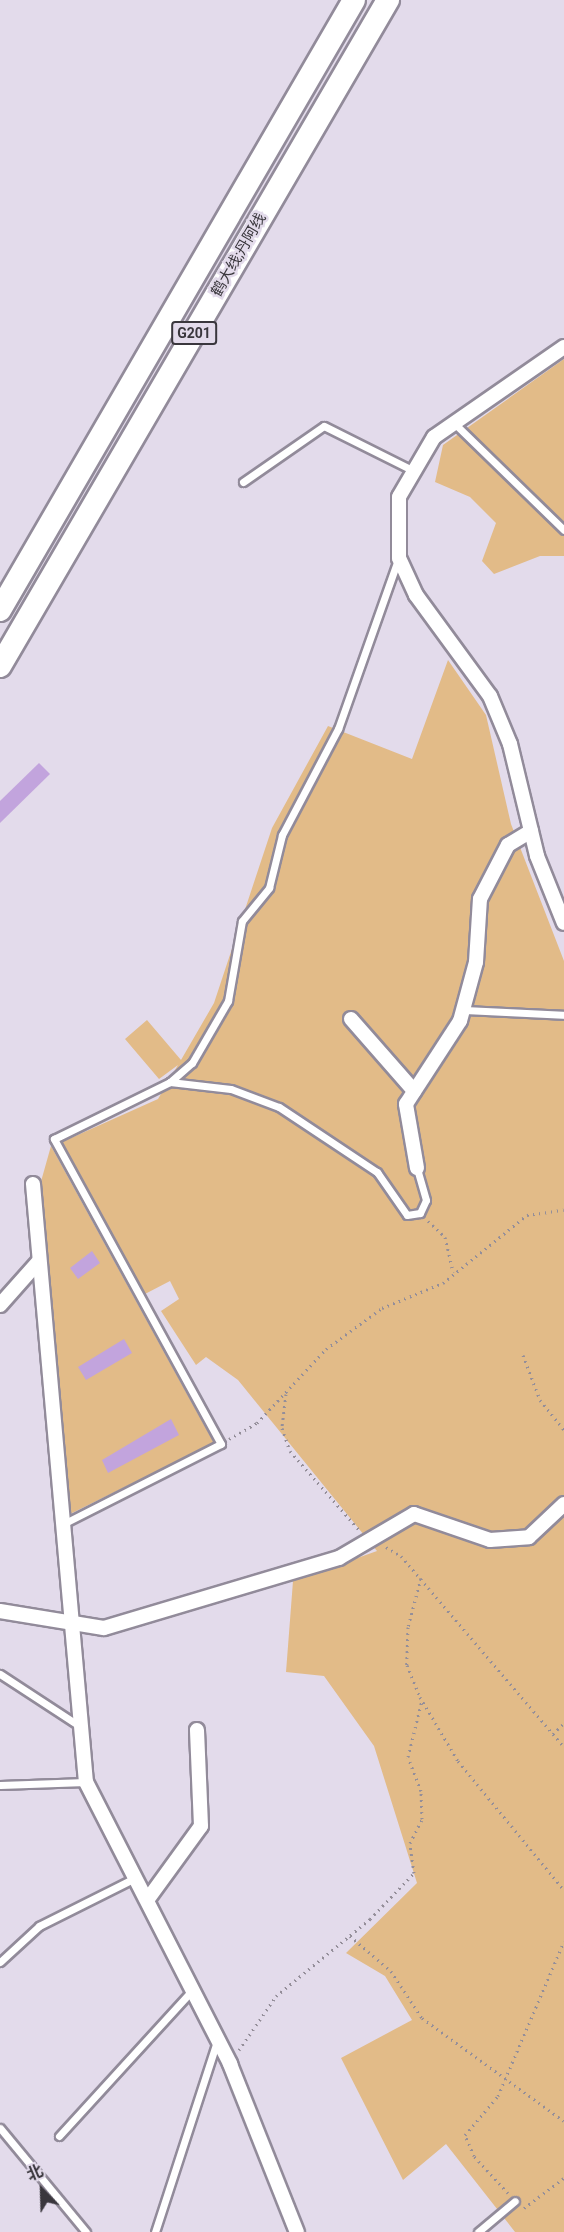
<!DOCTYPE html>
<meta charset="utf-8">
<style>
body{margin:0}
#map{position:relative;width:564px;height:2232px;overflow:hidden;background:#e3dbeb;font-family:Roboto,"Noto Sans SC",sans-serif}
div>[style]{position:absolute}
.green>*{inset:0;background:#e2bb88}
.building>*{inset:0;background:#c2a4dd}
.path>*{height:3px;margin-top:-1.5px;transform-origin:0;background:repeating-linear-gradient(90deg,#948e99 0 1.5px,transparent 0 6px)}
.roads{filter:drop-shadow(2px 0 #928b9a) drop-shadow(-2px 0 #928b9a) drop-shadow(0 2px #928b9a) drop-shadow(0 -2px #928b9a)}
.service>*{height:7px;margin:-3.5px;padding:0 3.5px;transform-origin:3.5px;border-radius:3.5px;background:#fff}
.minor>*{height:14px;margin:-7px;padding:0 7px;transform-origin:7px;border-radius:7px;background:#fff}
.trunk>*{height:22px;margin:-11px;padding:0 11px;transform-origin:11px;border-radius:11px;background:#fff}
span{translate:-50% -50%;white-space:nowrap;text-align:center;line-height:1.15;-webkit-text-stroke:5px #e3dbeb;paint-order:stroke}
.shield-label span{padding:2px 4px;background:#e3dbeb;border:2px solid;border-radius:4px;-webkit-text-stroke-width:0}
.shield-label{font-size:14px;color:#3a373d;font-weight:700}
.street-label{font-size:15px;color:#3a373d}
.north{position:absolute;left:12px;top:2160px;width:60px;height:60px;-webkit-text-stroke:4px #e3dbeb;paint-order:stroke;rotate:337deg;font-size:16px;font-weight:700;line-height:24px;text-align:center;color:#3a373d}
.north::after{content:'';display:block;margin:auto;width:21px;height:27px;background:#3a373d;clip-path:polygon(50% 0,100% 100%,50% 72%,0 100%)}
</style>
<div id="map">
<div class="green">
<i style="clip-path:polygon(564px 359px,564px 556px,540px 556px,494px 574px,482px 561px,496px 523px,470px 497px,435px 482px,443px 445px)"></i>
<i style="clip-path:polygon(448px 660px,486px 715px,511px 824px,564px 961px,564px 2232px,515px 2232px,446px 2144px,403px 2180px,341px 2058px,412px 2020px,385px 1976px,346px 1953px,417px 1883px,374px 1746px,324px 1676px,286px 1672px,293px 1581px,377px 1551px,238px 1380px,206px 1357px,196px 1365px,161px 1311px,179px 1299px,170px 1281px,145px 1294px,62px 1142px,158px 1099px,178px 1065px,159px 1079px,125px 1039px,147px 1020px,181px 1060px,214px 1003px,272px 828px,328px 726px,412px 759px)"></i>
<i style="clip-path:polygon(51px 1146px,214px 1443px,66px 1516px,40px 1185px)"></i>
</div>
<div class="building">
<i style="clip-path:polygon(39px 763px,50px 774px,0 823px,0 801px)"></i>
<i style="clip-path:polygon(92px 1251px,100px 1263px,78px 1279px,70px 1268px)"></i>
<i style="clip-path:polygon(124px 1339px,132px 1353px,86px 1380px,78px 1367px)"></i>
<i style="clip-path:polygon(171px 1419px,179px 1435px,108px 1473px,102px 1460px)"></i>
</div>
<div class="path">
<i style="left:428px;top:1221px;width:23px;rotate:43deg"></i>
<i style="left:445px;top:1237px;width:36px;rotate:77deg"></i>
<i style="left:523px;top:1355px;width:48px;rotate:69.3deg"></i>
<i style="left:540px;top:1400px;width:38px;rotate:51deg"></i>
<i style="left:286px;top:1394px;width:34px;rotate:97deg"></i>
<i style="left:282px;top:1428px;width:24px;rotate:71deg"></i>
<i style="left:290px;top:1451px;width:106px;rotate:48.8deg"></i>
<i style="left:229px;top:1439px;width:32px;rotate:-30deg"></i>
<i style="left:257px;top:1423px;width:101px;rotate:-47deg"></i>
<i style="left:326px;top:1349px;width:69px;rotate:-36.2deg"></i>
<i style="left:382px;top:1308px;width:66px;rotate:-22.3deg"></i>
<i style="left:443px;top:1283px;width:108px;rotate:-39deg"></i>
<i style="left:527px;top:1215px;width:37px;rotate:-8deg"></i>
<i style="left:386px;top:1547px;width:17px;rotate:31deg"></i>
<i style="left:401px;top:1556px;width:251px;rotate:49.5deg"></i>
<i style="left:421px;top:1578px;width:51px;rotate:104.9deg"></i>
<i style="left:408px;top:1627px;width:38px;rotate:92deg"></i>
<i style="left:407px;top:1665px;width:35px;rotate:68deg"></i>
<i style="left:420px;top:1697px;width:74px;rotate:59.3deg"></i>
<i style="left:458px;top:1761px;width:167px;rotate:50.6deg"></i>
<i style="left:553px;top:1734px;width:16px;rotate:-45deg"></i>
<i style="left:350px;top:1936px;width:54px;rotate:40.5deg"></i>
<i style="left:391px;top:1971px;width:56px;rotate:56.6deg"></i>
<i style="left:422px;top:2018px;width:175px;rotate:36deg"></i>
<i style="left:239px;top:2050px;width:65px;rotate:-55.6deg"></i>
<i style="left:276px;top:1996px;width:122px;rotate:-39.3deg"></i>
<i style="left:370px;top:1919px;width:64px;rotate:-46.3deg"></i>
<i style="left:414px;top:1873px;width:30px;rotate:-98deg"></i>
<i style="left:410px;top:1843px;width:27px;rotate:-63deg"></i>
<i style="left:422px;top:1819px;width:28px;rotate:-92deg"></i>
<i style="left:421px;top:1791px;width:36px;rotate:-111deg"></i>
<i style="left:408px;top:1757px;width:59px;rotate:-76.2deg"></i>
<i style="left:508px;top:2193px;width:50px;rotate:-132.6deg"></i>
<i style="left:474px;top:2156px;width:23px;rotate:-113deg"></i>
<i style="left:465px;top:2135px;width:51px;rotate:-49.8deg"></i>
<i style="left:498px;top:2096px;width:168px;rotate:-66.9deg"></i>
<i style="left:524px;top:2208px;width:50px;rotate:-36.9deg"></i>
</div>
<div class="roads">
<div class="service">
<i style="left:454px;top:423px;width:153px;rotate:44.2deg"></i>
<i style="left:243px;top:482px;width:98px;rotate:-34.7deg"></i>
<i style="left:324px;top:426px;width:101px;rotate:26.6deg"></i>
<i style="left:463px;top:1010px;width:101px;rotate:2.8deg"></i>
<i style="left:170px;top:1082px;width:61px;rotate:6.5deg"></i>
<i style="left:231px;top:1089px;width:51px;rotate:20.6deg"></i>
<i style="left:279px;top:1107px;width:118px;rotate:33.6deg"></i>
<i style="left:377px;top:1172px;width:52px;rotate:55.1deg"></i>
<i style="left:407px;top:1215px;width:13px;rotate:-9deg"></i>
<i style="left:420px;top:1213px;width:14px;rotate:-65deg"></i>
<i style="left:426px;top:1200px;width:33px;rotate:-106deg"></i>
<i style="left:63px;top:1524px;width:177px;rotate:-26.9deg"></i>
<i style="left:221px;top:1444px;width:348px;rotate:-118.7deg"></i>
<i style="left:54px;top:1139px;width:129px;rotate:-26.2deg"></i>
<i style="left:170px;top:1082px;width:29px;rotate:-41deg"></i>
<i style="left:192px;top:1063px;width:72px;rotate:-59.9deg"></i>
<i style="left:228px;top:1001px;width:81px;rotate:-80.1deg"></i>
<i style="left:242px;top:921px;width:43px;rotate:-50.7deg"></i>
<i style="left:269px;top:888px;width:55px;rotate:-76.2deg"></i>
<i style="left:282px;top:835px;width:120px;rotate:-62.2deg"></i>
<i style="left:338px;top:729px;width:179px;rotate:-70.5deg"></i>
<i style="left:0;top:1674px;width:97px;rotate:33.2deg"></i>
<i style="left:0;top:1785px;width:86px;rotate:-2deg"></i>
<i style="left:0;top:1962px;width:53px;rotate:-42.7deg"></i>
<i style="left:39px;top:1926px;width:110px;rotate:-26.6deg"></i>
<i style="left:0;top:2128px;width:135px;rotate:50.4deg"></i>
<i style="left:59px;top:2136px;width:199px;rotate:-47.6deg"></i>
<i style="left:155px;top:2232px;width:201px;rotate:-72deg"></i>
<i style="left:478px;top:2232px;width:48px;rotate:-40deg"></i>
</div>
<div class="minor">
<i style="left:564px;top:347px;width:158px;rotate:145.3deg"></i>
<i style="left:434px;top:437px;width:69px;rotate:120.3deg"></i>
<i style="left:399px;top:497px;width:61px;rotate:90deg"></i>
<i style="left:399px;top:558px;width:41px;rotate:65.3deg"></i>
<i style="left:416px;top:595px;width:125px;rotate:53.8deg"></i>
<i style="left:490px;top:696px;width:52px;rotate:67.4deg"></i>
<i style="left:510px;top:744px;width:115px;rotate:76.4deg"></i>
<i style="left:537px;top:856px;width:72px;rotate:68.1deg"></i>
<i style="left:351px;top:1019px;width:96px;rotate:48.8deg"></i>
<i style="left:417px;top:1168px;width:65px;rotate:-99.8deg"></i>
<i style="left:406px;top:1104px;width:99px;rotate:-57deg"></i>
<i style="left:460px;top:1021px;width:61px;rotate:-74.8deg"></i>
<i style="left:476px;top:962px;width:63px;rotate:-86.4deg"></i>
<i style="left:480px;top:899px;width:61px;rotate:-62.6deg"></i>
<i style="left:508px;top:845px;width:27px;rotate:-31deg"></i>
<i style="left:33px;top:1184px;width:600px;rotate:84.94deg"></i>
<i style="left:86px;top:1782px;width:317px;rotate:62.9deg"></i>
<i style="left:230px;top:2064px;width:181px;rotate:68.3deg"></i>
<i style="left:0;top:1305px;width:59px;rotate:-48.4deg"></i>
<i style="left:0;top:1611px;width:105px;rotate:9.3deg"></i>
<i style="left:104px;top:1628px;width:245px;rotate:-16.6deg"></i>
<i style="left:339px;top:1558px;width:87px;rotate:-30.4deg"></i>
<i style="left:414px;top:1514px;width:80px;rotate:18.9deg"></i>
<i style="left:490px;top:1540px;width:39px;rotate:-4deg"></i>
<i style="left:529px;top:1537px;width:48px;rotate:-43.3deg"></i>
<i style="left:148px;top:1899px;width:90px;rotate:-54deg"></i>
<i style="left:201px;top:1826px;width:96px;rotate:-92.4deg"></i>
</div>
<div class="trunk">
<i style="left:0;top:610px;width:705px;rotate:-59.87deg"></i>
<i style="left:0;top:666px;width:771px;rotate:-59.78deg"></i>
</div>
</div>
<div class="shield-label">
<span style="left:194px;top:333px">G201</span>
</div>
<div class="street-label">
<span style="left:239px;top:255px;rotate:-60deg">鹤大线;丹阿线</span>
</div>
<div class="north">北</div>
</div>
